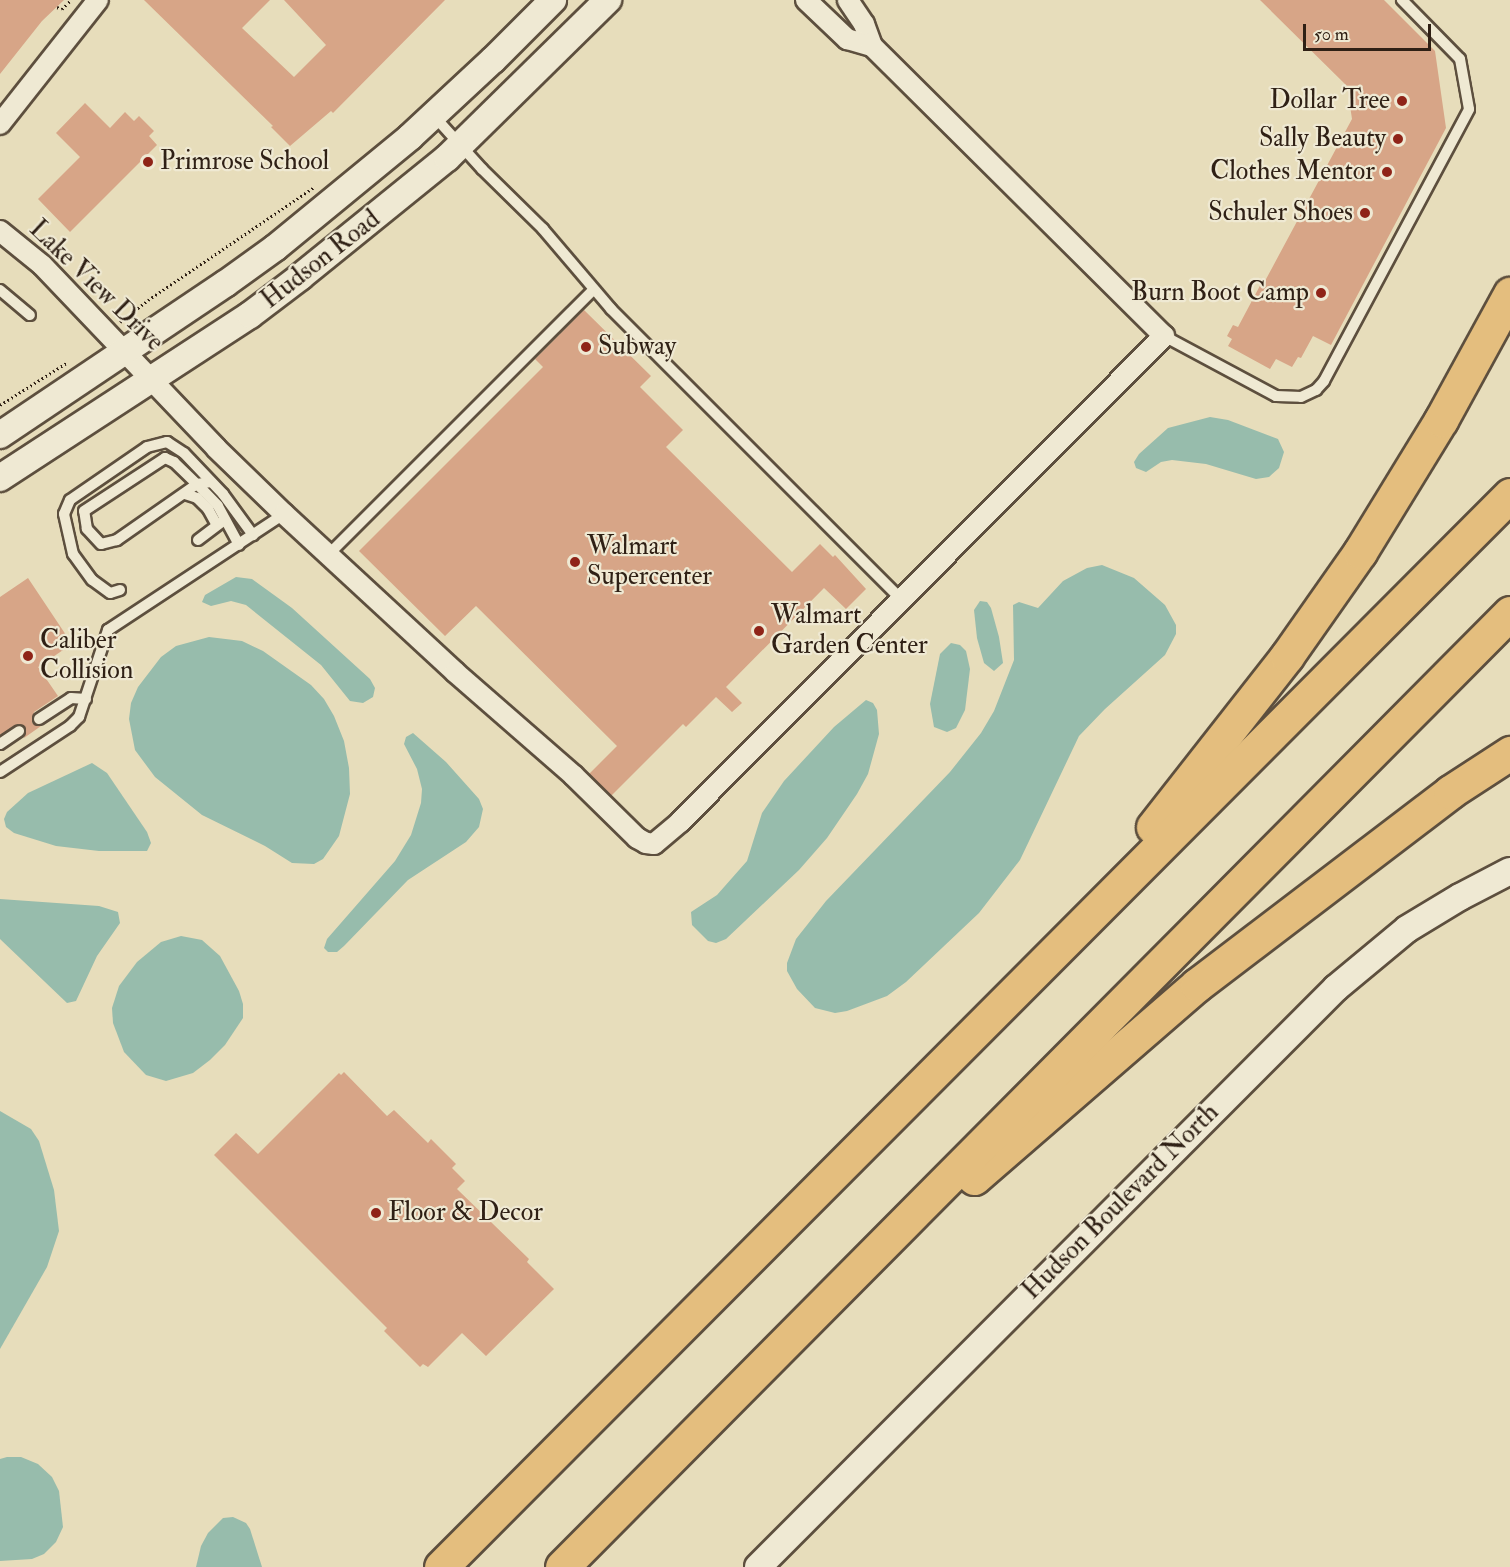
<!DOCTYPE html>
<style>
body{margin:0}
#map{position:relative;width:1510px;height:1567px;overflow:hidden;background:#e7ddbb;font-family:"IM FELL Double Pica",serif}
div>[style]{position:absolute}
.water>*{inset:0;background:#97bcac}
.building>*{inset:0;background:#d7a587}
.path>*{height:3px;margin-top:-1.5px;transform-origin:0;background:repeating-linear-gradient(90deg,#2f2015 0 1.5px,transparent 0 4.5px)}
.roads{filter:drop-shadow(2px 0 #5d4f3e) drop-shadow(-2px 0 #5d4f3e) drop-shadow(0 2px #5d4f3e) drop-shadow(0 -2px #5d4f3e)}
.service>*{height:10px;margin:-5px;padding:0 5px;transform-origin:5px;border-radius:5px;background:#efe9d3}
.minor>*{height:20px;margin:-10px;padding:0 10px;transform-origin:10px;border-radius:10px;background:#efe9d3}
.tertiary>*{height:26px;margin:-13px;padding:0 13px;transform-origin:13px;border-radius:13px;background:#efe9d3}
.motorway>*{height:33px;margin:-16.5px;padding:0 16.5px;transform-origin:16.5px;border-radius:16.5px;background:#e4be7e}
.dots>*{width:16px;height:16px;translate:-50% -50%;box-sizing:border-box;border:3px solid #efe9d3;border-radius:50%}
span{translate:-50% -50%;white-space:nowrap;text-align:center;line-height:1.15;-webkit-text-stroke:4.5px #efe9d3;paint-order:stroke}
.poi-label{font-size:26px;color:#2f2015}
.right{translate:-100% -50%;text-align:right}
.left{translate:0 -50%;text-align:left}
.street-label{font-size:26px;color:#2f2015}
.scale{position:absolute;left:1303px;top:24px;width:128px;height:27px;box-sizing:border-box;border:3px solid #2f2015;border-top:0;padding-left:8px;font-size:18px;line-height:21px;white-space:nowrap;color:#2f2015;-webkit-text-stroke:4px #efe9d3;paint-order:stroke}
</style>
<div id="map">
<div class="water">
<i style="clip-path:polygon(1210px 417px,1228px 420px,1278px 439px,1284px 452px,1279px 468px,1269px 477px,1256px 479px,1206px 464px,1172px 460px,1161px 462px,1146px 472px,1136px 468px,1134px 462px,1139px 454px,1168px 428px)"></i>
<i style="clip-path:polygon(1102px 565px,1134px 578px,1165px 605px,1176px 625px,1176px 634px,1165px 655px,1105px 709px,1079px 736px,1020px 860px,979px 913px,906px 982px,887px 996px,847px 1011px,835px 1013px,815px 1008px,797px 989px,787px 971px,787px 963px,796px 939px,826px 901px,950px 772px,981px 733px,994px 711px,1014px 660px,1013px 605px,1019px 602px,1038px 608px,1063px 581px,1087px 568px)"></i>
<i style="clip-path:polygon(236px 577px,252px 579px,292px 608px,370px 679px,375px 688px,373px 697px,363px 703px,350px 701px,321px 665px,246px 605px,231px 601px,211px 606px,202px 602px,205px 595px)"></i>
<i style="clip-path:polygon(980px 601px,987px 602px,991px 608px,999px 637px,1003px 663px,994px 671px,984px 663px,977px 638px,974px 610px)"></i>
<i style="clip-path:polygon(209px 637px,242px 641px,263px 651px,311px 685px,324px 699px,334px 716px,344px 741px,349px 768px,350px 794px,339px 836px,323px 859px,314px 864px,292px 863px,265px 846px,202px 815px,155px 777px,135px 750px,129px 719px,131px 703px,138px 687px,161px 657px,176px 646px)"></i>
<i style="clip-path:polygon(951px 643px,960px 645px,966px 651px,970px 669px,965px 710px,956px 728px,947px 732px,934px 727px,930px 704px,940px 654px)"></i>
<i style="clip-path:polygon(866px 700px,873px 703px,877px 710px,879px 734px,868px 774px,857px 794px,827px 838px,799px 870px,726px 939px,716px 943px,708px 941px,692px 925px,691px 912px,717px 895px,747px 861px,762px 813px,784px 781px,834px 727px)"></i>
<i style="clip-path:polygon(413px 733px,446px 762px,479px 799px,483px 809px,479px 827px,466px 842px,408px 880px,344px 946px,337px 952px,328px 952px,324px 948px,327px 939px,395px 861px,411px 835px,421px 803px,422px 789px,417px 769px,404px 744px,406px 737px)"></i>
<i style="clip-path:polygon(92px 763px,107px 773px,147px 832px,151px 843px,147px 851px,99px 851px,56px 846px,14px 833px,6px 827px,4px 819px,7px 812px,28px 793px)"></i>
<i style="clip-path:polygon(0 899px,99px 906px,118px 912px,120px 923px,97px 956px,76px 1001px,67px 1003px,0 939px)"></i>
<i style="clip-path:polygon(181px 936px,202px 940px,220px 956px,239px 991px,243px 1004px,243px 1018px,225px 1045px,210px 1060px,193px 1073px,166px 1081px,146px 1075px,124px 1052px,113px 1023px,112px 1008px,119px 986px,137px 962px,161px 942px)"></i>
<i style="clip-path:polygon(0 1111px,31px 1129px,39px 1141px,54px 1190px,59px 1231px,47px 1267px,0 1349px)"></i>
<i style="clip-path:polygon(7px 1457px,21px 1457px,38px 1464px,52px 1477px,59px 1491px,63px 1527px,56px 1542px,44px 1554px,32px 1559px,0 1561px,0 1459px)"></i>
<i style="clip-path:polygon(233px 1517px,246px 1523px,250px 1529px,262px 1567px,196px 1567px,201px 1546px,208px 1533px,223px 1518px)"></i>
</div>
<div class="building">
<i style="clip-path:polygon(0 0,64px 0,42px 21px,0 74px)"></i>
<i style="clip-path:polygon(144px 0,270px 0,242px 28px,294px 77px,326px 45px,284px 0,445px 0,333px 113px,331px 111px,290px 146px,271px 127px,273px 126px)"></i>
<i style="clip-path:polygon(1260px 0,1384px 0,1435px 51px,1446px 128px,1331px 345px,1313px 336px,1301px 358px,1298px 357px,1292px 367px,1276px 359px,1270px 369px,1228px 346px,1232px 339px,1227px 336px,1233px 325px,1238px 327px,1263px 280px,1265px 281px,1352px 119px,1347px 86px)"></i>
<i style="clip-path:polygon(85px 103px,110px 128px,125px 112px,134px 121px,139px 116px,154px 131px,149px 136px,157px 145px,70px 232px,38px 199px,80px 157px,56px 133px)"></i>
<i style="clip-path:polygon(584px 310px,651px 376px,640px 387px,683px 430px,666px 447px,792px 572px,820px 544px,833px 557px,835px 555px,866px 589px,846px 609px,824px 588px,726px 687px,742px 703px,732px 712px,716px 697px,686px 727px,683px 724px,611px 796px,589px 774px,617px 746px,476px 606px,445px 636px,359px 551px,543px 367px,535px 359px)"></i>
<i style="clip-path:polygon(28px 578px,72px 644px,38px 667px,58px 696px,34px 712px,32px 723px,41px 726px,24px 738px,26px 730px,19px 724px,0 735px,0 597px)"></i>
<i style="clip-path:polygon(344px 1072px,387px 1116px,394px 1110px,428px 1143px,431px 1139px,456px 1164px,452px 1168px,465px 1181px,457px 1189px,529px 1259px,527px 1262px,554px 1289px,486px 1356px,462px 1333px,428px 1367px,423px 1364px,420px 1367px,384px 1331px,387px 1328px,214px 1155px,236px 1133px,258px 1154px,339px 1073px,341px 1075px)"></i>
</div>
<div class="path">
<i style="left:57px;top:7px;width:5px;rotate:22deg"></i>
<i style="left:62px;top:9px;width:13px;rotate:-45deg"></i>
<i style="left:120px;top:322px;width:36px;rotate:-38deg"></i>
<i style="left:148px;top:300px;width:201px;rotate:-34.2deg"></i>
<i style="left:0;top:405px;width:80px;rotate:-32.3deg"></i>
</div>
<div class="roads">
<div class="service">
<i style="left:434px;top:116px;width:72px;rotate:47.8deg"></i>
<i style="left:482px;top:169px;width:86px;rotate:44.5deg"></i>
<i style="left:543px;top:229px;width:105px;rotate:49.6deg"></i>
<i style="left:611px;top:309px;width:412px;rotate:45deg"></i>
<i style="left:0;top:290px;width:39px;rotate:40deg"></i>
<i style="left:1164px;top:336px;width:127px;rotate:28.2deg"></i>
<i style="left:1276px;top:396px;width:25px;rotate:2deg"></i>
<i style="left:1301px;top:397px;width:17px;rotate:-25deg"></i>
<i style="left:1316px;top:390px;width:12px;rotate:-48deg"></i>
<i style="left:1324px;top:381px;width:308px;rotate:-61.9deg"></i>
<i style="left:1469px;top:109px;width:51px;rotate:-100.2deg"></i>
<i style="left:1460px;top:59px;width:83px;rotate:-134.5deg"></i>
<i style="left:211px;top:482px;width:14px;rotate:172deg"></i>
<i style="left:197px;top:484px;width:98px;rotate:145deg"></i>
<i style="left:117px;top:540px;width:16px;rotate:166deg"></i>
<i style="left:101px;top:544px;width:21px;rotate:-133deg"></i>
<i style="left:87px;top:529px;width:18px;rotate:-99deg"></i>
<i style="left:84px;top:511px;width:97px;rotate:-33.2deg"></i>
<i style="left:165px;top:458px;width:10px;rotate:24deg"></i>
<i style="left:174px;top:462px;width:32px;rotate:44deg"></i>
<i style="left:197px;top:484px;width:30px;rotate:46deg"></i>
<i style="left:218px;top:506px;width:44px;rotate:61.7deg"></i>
<i style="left:185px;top:494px;width:13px;rotate:18deg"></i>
<i style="left:197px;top:498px;width:16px;rotate:45deg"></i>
<i style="left:208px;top:509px;width:18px;rotate:61deg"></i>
<i style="left:198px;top:540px;width:31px;rotate:-37deg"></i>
<i style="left:330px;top:553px;width:372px;rotate:-45deg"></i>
<i style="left:120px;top:590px;width:10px;rotate:163deg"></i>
<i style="left:110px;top:593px;width:22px;rotate:-144deg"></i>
<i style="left:92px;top:580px;width:32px;rotate:-126deg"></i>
<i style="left:73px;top:554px;width:41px;rotate:-102.7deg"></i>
<i style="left:64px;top:514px;width:15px;rotate:-67deg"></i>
<i style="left:70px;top:500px;width:93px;rotate:-34.5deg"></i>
<i style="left:147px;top:447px;width:21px;rotate:-14deg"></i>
<i style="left:167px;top:442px;width:20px;rotate:33deg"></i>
<i style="left:184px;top:453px;width:57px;rotate:46.4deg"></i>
<i style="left:223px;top:494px;width:51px;rotate:53.8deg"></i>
<i style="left:39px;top:719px;width:38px;rotate:-33deg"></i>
<i style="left:71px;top:698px;width:15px;rotate:4deg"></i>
<i style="left:0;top:744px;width:23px;rotate:-34deg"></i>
<i style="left:0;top:772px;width:84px;rotate:-33.3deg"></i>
<i style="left:70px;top:726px;width:13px;rotate:-45deg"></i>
<i style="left:79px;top:717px;width:92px;rotate:-71.6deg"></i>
<i style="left:108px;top:630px;width:211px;rotate:-33.4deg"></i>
</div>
<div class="minor">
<i style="left:806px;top:0;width:57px;rotate:43.6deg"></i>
<i style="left:847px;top:39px;width:26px;rotate:16deg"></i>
<i style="left:0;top:124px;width:158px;rotate:-51.7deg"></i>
<i style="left:0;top:231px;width:54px;rotate:39deg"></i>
<i style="left:42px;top:265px;width:253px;rotate:46.4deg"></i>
<i style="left:216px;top:448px;width:95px;rotate:44.1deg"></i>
<i style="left:284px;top:514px;width:233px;rotate:42.7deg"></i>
<i style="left:455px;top:672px;width:157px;rotate:41.1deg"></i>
<i style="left:573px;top:775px;width:90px;rotate:44.5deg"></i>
<i style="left:637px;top:838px;width:10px;rotate:29deg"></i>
<i style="left:646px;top:843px;width:8px;rotate:7deg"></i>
<i style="left:654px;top:844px;width:34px;rotate:-40deg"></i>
<i style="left:680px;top:822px;width:686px;rotate:-45.12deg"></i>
<i style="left:1164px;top:336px;width:412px;rotate:-135.2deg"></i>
<i style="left:872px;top:46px;width:23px;rotate:-110deg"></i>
<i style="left:864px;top:24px;width:29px;rotate:-124deg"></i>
</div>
<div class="tertiary">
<i style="left:0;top:435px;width:271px;rotate:-33.9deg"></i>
<i style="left:225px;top:284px;width:62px;rotate:-35.8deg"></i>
<i style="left:275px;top:248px;width:175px;rotate:-39.4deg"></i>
<i style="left:410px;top:137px;width:113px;rotate:-42.9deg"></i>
<i style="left:493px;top:60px;width:85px;rotate:-45deg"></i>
<i style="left:0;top:478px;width:298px;rotate:-33.1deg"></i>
<i style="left:250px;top:315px;width:63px;rotate:-37.2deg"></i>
<i style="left:300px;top:277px;width:189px;rotate:-39deg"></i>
<i style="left:447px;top:158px;width:226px;rotate:-44.5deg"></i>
<i style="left:758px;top:1567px;width:818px;rotate:-45.05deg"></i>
<i style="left:1336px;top:988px;width:92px;rotate:-39.7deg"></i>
<i style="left:1407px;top:929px;width:62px;rotate:-31.1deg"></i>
<i style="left:1460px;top:897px;width:56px;rotate:-27.5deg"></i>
</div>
<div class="motorway">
<i style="left:1153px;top:827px;width:217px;rotate:-51.9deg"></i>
<i style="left:1287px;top:656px;width:127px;rotate:-54.9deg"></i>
<i style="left:1360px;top:552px;width:155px;rotate:-58.5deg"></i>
<i style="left:1441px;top:420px;width:144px;rotate:-61.3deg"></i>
<i style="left:974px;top:1178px;width:295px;rotate:-40.9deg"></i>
<i style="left:1197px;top:985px;width:318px;rotate:-37.3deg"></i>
<i style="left:1450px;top:792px;width:72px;rotate:-33deg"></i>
<i style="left:441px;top:1567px;width:1514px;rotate:-45.08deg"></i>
<i style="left:562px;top:1567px;width:1345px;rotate:-45.18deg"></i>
</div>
</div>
<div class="dots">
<i style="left:1402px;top:101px;background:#8f2418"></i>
<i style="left:1398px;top:139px;background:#8f2418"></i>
<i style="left:148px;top:162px;background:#8f2418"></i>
<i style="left:1387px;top:172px;background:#8f2418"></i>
<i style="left:1365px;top:213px;background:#8f2418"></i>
<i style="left:1321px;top:293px;background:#8f2418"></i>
<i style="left:586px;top:347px;background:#8f2418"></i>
<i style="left:575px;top:562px;background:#8f2418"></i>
<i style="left:759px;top:631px;background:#8f2418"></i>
<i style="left:28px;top:656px;background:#8f2418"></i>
<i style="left:376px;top:1213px;background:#8f2418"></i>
</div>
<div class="poi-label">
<span class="right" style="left:1390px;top:101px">Dollar Tree</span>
<span class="right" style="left:1386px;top:139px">Sally Beauty</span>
<span class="left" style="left:160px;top:162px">Primrose School</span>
<span class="right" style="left:1375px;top:172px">Clothes Mentor</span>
<span class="right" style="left:1353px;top:213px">Schuler Shoes</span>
<span class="right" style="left:1309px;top:293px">Burn Boot Camp</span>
<span class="left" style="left:598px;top:347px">Subway</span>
<span class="left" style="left:587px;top:562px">Walmart<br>Supercenter</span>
<span class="left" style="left:771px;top:631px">Walmart<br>Garden Center</span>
<span class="left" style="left:40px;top:656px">Caliber<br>Collision</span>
<span class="left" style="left:388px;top:1213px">Floor &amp; Decor</span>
</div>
<div class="street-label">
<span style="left:321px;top:260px;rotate:-38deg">Hudson Road</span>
<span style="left:96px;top:286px;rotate:44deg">Lake View Drive</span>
<span style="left:1121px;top:1202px;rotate:-45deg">Hudson Boulevard North</span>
</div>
<div class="scale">50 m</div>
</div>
